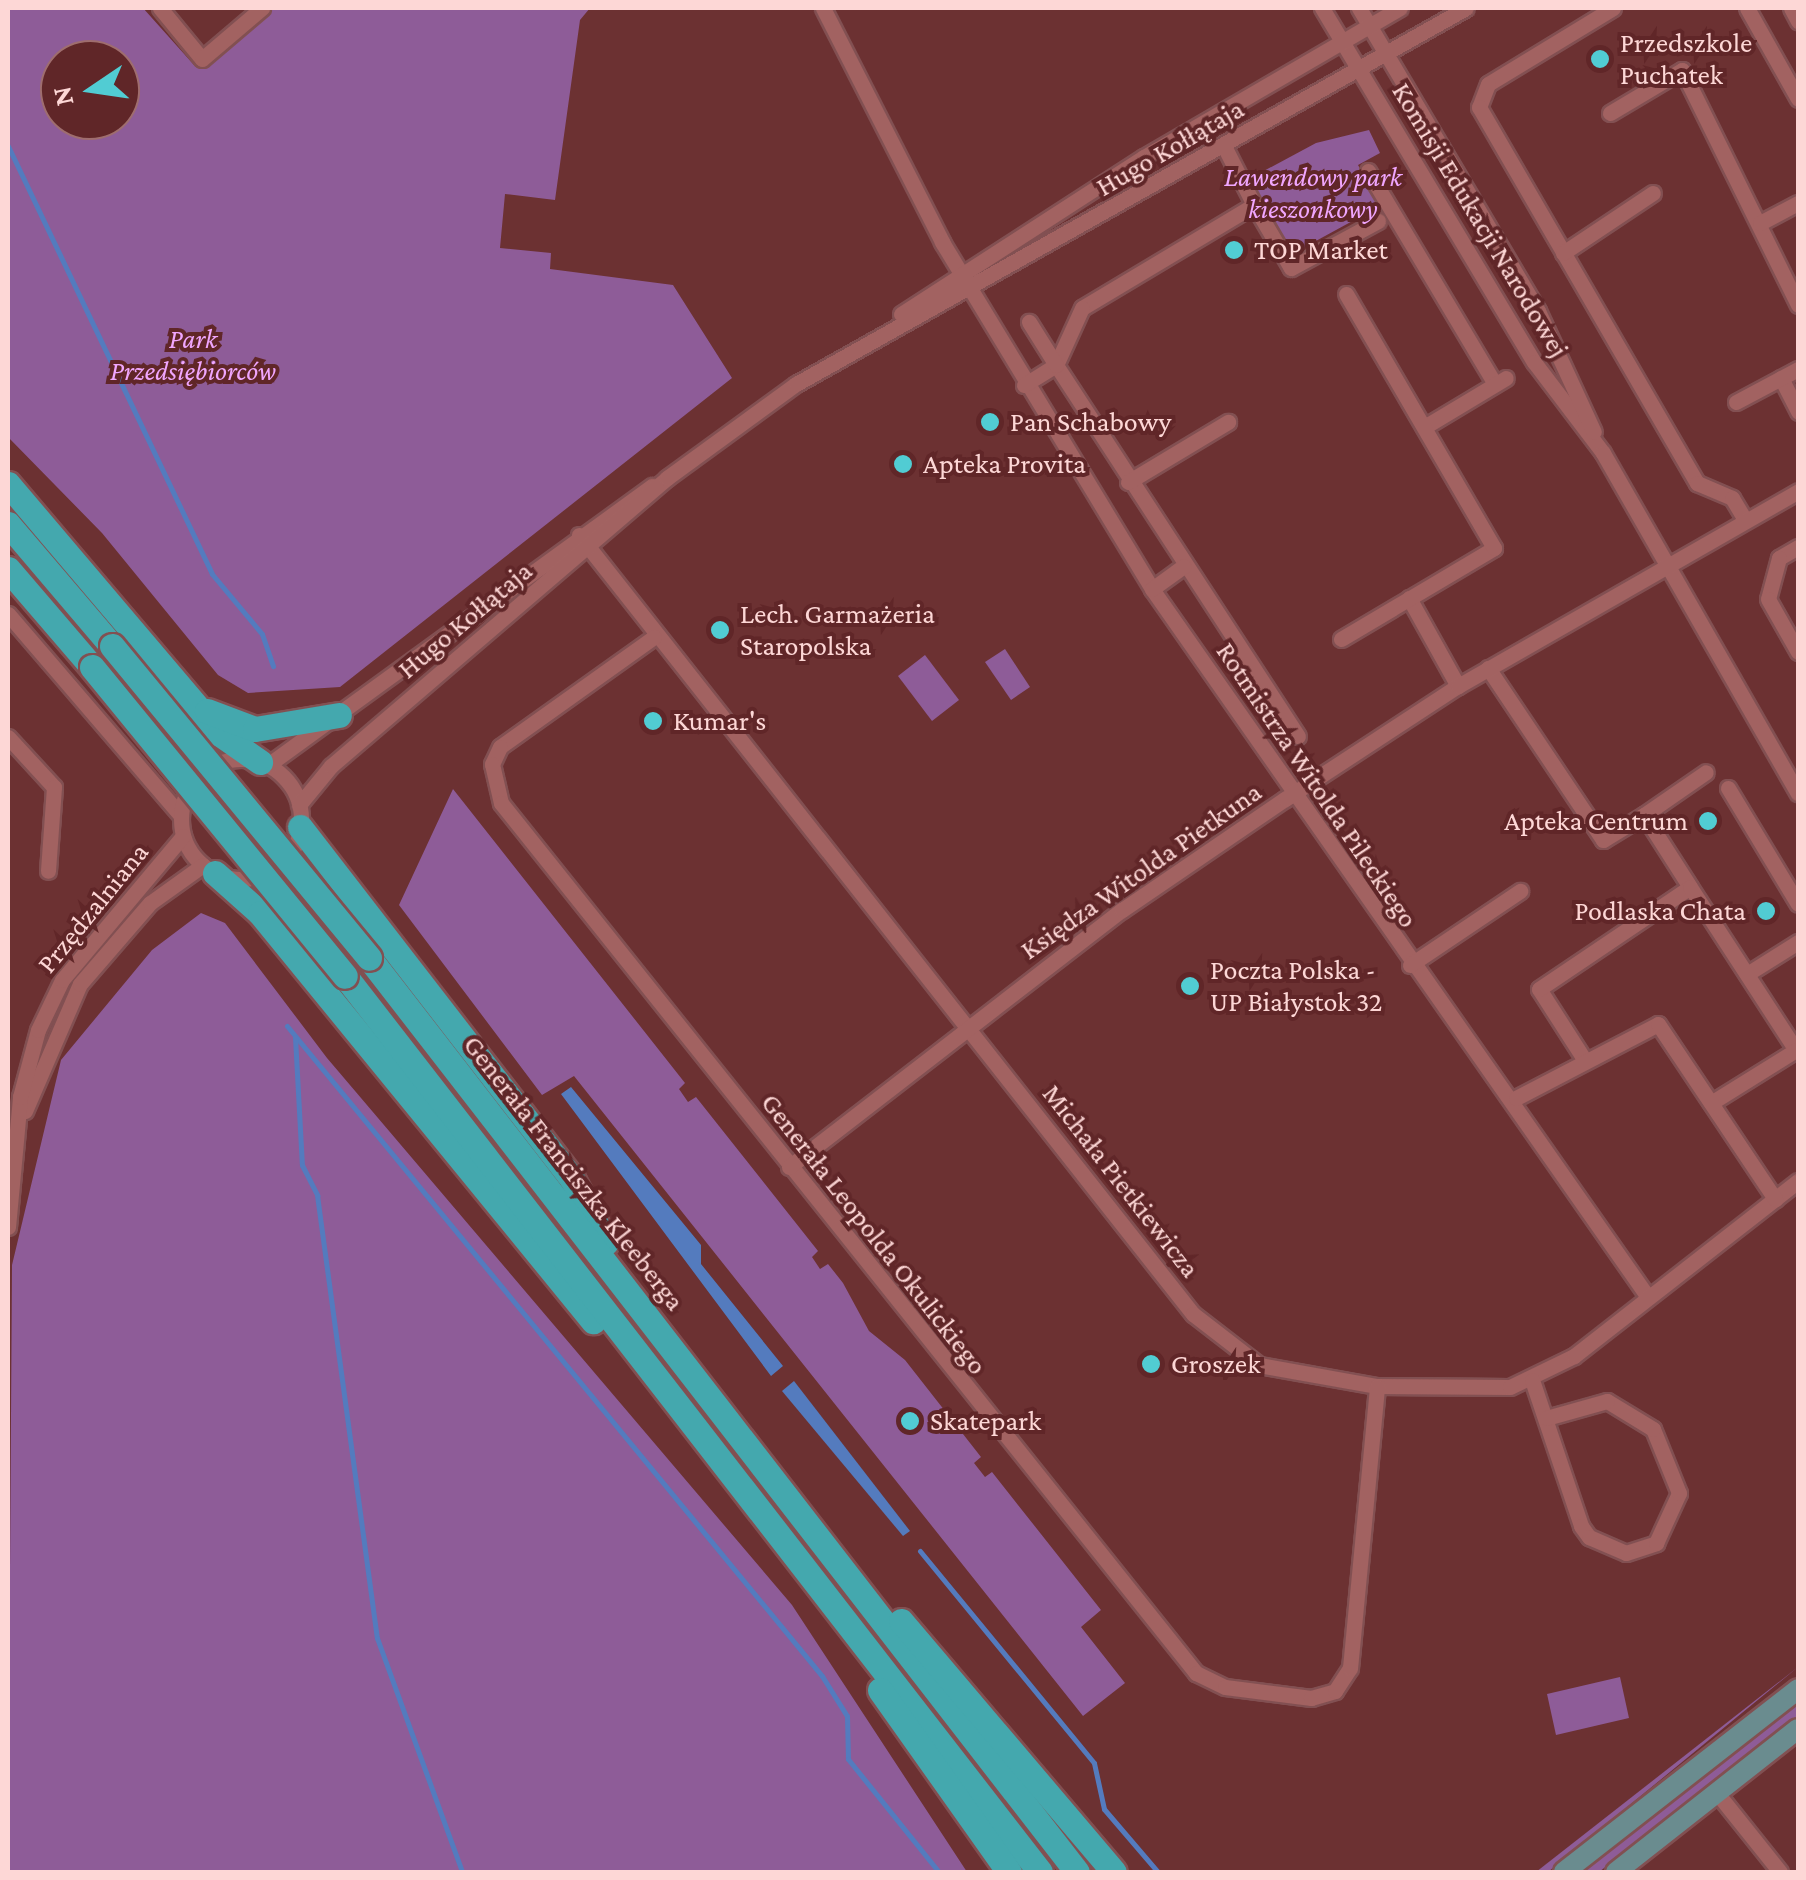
<!DOCTYPE html>
<meta charset="utf-8">
<style>
body{margin:0}
#map{position:relative;width:1806px;height:1880px;overflow:hidden;background:#6c3132;font-family:"Crimson Pro",serif}
div>[style]{position:absolute}
.green>*{inset:0;background:#8e5c98}
.water>*{inset:0;background:#547bbe}
.stream>*{height:5px;margin:-2.5px;padding:0 2.5px;transform-origin:2.5px;border-radius:2.5px;background:#547bbe}
.roads{filter:drop-shadow(2px 0 #825052) drop-shadow(-2px 0 #825052) drop-shadow(0 2px #825052) drop-shadow(0 -2px #825052)}
.minor>*{height:15px;margin:-7.5px;padding:0 7.5px;transform-origin:7.5px;border-radius:7.5px;background:#a26261}
.minor>.ring{margin:-7.5px;padding:0;box-sizing:content-box;background:none;border:15px solid #a26261;border-radius:50%}
.major>*{height:20px;margin:-10px;padding:0 10px;transform-origin:10px;border-radius:10px;background:#6a8c8f}
.highway>*{height:25px;margin:-12.5px;padding:0 12.5px;transform-origin:12.5px;border-radius:12.5px;background:#44a8ae}
.bridges{filter:drop-shadow(2px 0 #825052) drop-shadow(-2px 0 #825052) drop-shadow(0 2px #825052) drop-shadow(0 -2px #825052)}
.highway-bridge>*{height:25px;margin:-12.5px;padding:0 12.5px;transform-origin:12.5px;border-radius:12.5px;background:#44a8ae}
.dots>*{width:28px;height:28px;translate:-50% -50%;box-sizing:border-box;border:5px solid #602628;border-radius:50%}
span{translate:-50% -50%;white-space:nowrap;text-align:center;line-height:1.15;-webkit-text-stroke:8px #602628;paint-order:stroke}
.poi-label{font-size:28px;color:#fdd7d6}
.left{translate:0 -50%;text-align:left}
.right{translate:-100% -50%;text-align:right}
.street-label{font-size:28px;color:#fdd7d6}
.park-label{font-size:28px;color:#f0a6fe;font-style:italic}
.frame{position:absolute;inset:0;border:10px solid #fdd7d6;pointer-events:none}
.north{position:absolute;left:40px;top:40px;width:100px;height:100px;box-sizing:border-box;background:#602628;border:2px solid #9f6d6e;border-radius:50%;rotate:257deg;font-size:28px;font-weight:700;line-height:40px;text-align:center;color:#fdd7d6}
.north::after{content:'';display:block;margin:auto;width:35px;height:45px;background:#51ccd3;clip-path:polygon(50% 0,100% 100%,50% 72%,0 100%)}
</style>
<div id="map">
<div class="green">
<i style="clip-path:polygon(evenodd,8px 8px,143px 8px,194px 65px,263px 8px,590px 8px,580px 20px,555px 200px,505px 194px,500px 248px,551px 253px,550px 269px,673px 285px,732px 378px,340px 687px,248px 693px,218px 675px,102px 533px,8px 437px,8px 8px,60px 60px,120px 60px,120px 120px,60px 120px,60px 60px)"></i>
<i style="clip-path:polygon(1369px 130px,1380px 153px,1358px 165px,1380px 206px,1292px 254px,1247px 180px,1316px 143px)"></i>
<i style="clip-path:polygon(1005px 649px,1030px 687px,1011px 700px,985px 662px)"></i>
<i style="clip-path:polygon(925px 655px,959px 700px,932px 721px,898px 676px)"></i>
<i style="clip-path:polygon(453px 789px,685px 1083px,679px 1089px,688px 1102px,696px 1097px,818px 1251px,812px 1257px,820px 1269px,828px 1264px,843px 1283px,869px 1331px,905px 1360px,981px 1457px,974px 1463px,985px 1477px,992px 1472px,1101px 1610px,1081px 1627px,1125px 1683px,1083px 1716px,574px 1076px,542px 1095px,399px 905px)"></i>
<i style="clip-path:polygon(201px 913px,225px 923px,327px 1058px,792px 1605px,967px 1872px,8px 1872px,12px 1265px,61px 1060px,152px 950px)"></i>
<i style="clip-path:polygon(1798px 1667px,1548px 1872px,1536px 1872px)"></i>
<i style="clip-path:polygon(1620px 1677px,1629px 1718px,1556px 1735px,1547px 1694px)"></i>
<i style="clip-path:polygon(1798px 1702px,1798px 1716px,1599px 1872px,1581px 1872px)"></i>
</div>
<div class="water">
<i style="clip-path:polygon(571px 1087px,701px 1245px,701px 1264px,783px 1366px,771px 1376px,561px 1094px)"></i>
<i style="clip-path:polygon(794px 1381px,910px 1531px,903px 1536px,782px 1391px)"></i>
</div>
<div class="stream">
<i style="left:8px;top:146px;width:474px;rotate:64.5deg"></i>
<i style="left:212px;top:574px;width:78px;rotate:50.2deg"></i>
<i style="left:262px;top:634px;width:34px;rotate:71deg"></i>
<i style="left:287px;top:1026px;width:842px;rotate:50.54deg"></i>
<i style="left:822px;top:1676px;width:47px;rotate:58deg"></i>
<i style="left:847px;top:1716px;width:43px;rotate:88.7deg"></i>
<i style="left:848px;top:1759px;width:145px;rotate:51.2deg"></i>
<i style="left:295px;top:1037px;width:128px;rotate:86.9deg"></i>
<i style="left:302px;top:1165px;width:34px;rotate:63deg"></i>
<i style="left:317px;top:1195px;width:447px;rotate:82.3deg"></i>
<i style="left:377px;top:1638px;width:249px;rotate:70deg"></i>
<i style="left:920px;top:1551px;width:274px;rotate:50.6deg"></i>
<i style="left:1094px;top:1763px;width:47px;rotate:77.7deg"></i>
<i style="left:1104px;top:1809px;width:83px;rotate:49.4deg"></i>
</div>
<div class="roads">
<div class="minor">
<i style="left:160px;top:8px;width:66px;rotate:50.5deg"></i>
<i style="left:202px;top:59px;width:79px;rotate:-40.4deg"></i>
<i style="left:823px;top:8px;width:263px;rotate:63deg"></i>
<i style="left:942px;top:242px;width:406px;rotate:58.8deg"></i>
<i style="left:1152px;top:589px;width:864px;rotate:54.99deg"></i>
<i style="left:1322px;top:8px;width:413px;rotate:59.1deg"></i>
<i style="left:1534px;top:362px;width:114px;rotate:52.8deg"></i>
<i style="left:1603px;top:453px;width:392px;rotate:60.2deg"></i>
<i style="left:1359px;top:8px;width:352px;rotate:59.4deg"></i>
<i style="left:1538px;top:311px;width:133px;rotate:65.2deg"></i>
<i style="left:1613px;top:8px;width:146px;rotate:148.7deg"></i>
<i style="left:1488px;top:84px;width:25px;rotate:111deg"></i>
<i style="left:1479px;top:107px;width:435px;rotate:59.9deg"></i>
<i style="left:1697px;top:483px;width:38px;rotate:23deg"></i>
<i style="left:1732px;top:498px;width:26px;rotate:59deg"></i>
<i style="left:1747px;top:8px;width:104px;rotate:60.7deg"></i>
<i style="left:1791px;top:8px;width:15px;rotate:62deg"></i>
<i style="left:1610px;top:113px;width:84px;rotate:-30.8deg"></i>
<i style="left:1682px;top:70px;width:262px;rotate:63.7deg"></i>
<i style="left:1224px;top:146px;width:66px;rotate:63deg"></i>
<i style="left:1254px;top:205px;width:200px;rotate:149.1deg"></i>
<i style="left:1082px;top:308px;width:63px;rotate:114.5deg"></i>
<i style="left:1056px;top:365px;width:443px;rotate:56.9deg"></i>
<i style="left:1368px;top:171px;width:248px;rotate:59.2deg"></i>
<i style="left:1254px;top:205px;width:73px;rotate:59.6deg"></i>
<i style="left:1291px;top:268px;width:99px;rotate:-28.4deg"></i>
<i style="left:1760px;top:223px;width:43px;rotate:-27.8deg"></i>
<i style="left:1563px;top:253px;width:108px;rotate:-33.7deg"></i>
<i style="left:901px;top:314px;width:289px;rotate:-32.9deg"></i>
<i style="left:1144px;top:157px;width:296px;rotate:-30.2deg"></i>
<i style="left:1781px;top:378px;width:38px;rotate:63deg"></i>
<i style="left:1024px;top:385px;width:38px;rotate:-32deg"></i>
<i style="left:1056px;top:365px;width:51px;rotate:-122.1deg"></i>
<i style="left:1736px;top:402px;width:70px;rotate:-28deg"></i>
<i style="left:1426px;top:426px;width:93px;rotate:-31deg"></i>
<i style="left:1128px;top:482px;width:117px;rotate:-31deg"></i>
<i style="left:579px;top:535px;width:992px;rotate:51.76deg"></i>
<i style="left:1193px;top:1314px;width:83px;rotate:37.7deg"></i>
<i style="left:1259px;top:1365px;width:120px;rotate:10.1deg"></i>
<i style="left:1377px;top:1386px;width:133px;rotate:0.4deg"></i>
<i style="left:1510px;top:1387px;width:71px;rotate:-25.8deg"></i>
<i style="left:1574px;top:1356px;width:284px;rotate:-38deg"></i>
<i style="left:1798px;top:547px;width:22px;rotate:150deg"></i>
<i style="left:1779px;top:558px;width:42px;rotate:105deg"></i>
<i style="left:1768px;top:599px;width:61px;rotate:60.5deg"></i>
<i style="left:1152px;top:589px;width:39px;rotate:-36deg"></i>
<i style="left:1409px;top:598px;width:101px;rotate:60.9deg"></i>
<i style="left:8px;top:614px;width:265px;rotate:49.4deg"></i>
<i style="left:654px;top:637px;width:189px;rotate:144.5deg"></i>
<i style="left:500px;top:747px;width:19px;rotate:115deg"></i>
<i style="left:492px;top:764px;width:40px;rotate:77deg"></i>
<i style="left:501px;top:803px;width:1114px;rotate:51.38deg"></i>
<i style="left:1196px;top:1673px;width:32px;rotate:26deg"></i>
<i style="left:1225px;top:1687px;width:87px;rotate:7.3deg"></i>
<i style="left:1311px;top:1698px;width:25px;rotate:-16deg"></i>
<i style="left:1335px;top:1691px;width:27px;rotate:-57deg"></i>
<i style="left:1350px;top:1668px;width:283px;rotate:-84.5deg"></i>
<i style="left:1341px;top:639px;width:178px;rotate:-30.7deg"></i>
<i style="left:1494px;top:548px;width:294px;rotate:-120.2deg"></i>
<i style="left:1488px;top:668px;width:207px;rotate:56.2deg"></i>
<i style="left:1603px;top:840px;width:48px;rotate:-31.4deg"></i>
<i style="left:1644px;top:815px;width:85px;rotate:57.4deg"></i>
<i style="left:8px;top:737px;width:68px;rotate:47.4deg"></i>
<i style="left:54px;top:787px;width:84px;rotate:94.1deg"></i>
<i class="ring" style="left:181px;top:759px;width:105px;height:105px"></i>
<i style="left:268px;top:765px;width:475px;rotate:-36deg"></i>
<i style="left:1728px;top:788px;width:135px;rotate:58.9deg"></i>
<i style="left:299px;top:805px;width:50px;rotate:-50.6deg"></i>
<i style="left:331px;top:766px;width:443px;rotate:-40.6deg"></i>
<i style="left:667px;top:478px;width:160px;rotate:-36.1deg"></i>
<i style="left:796px;top:384px;width:768px;rotate:-29.3deg"></i>
<i style="left:1644px;top:815px;width:75px;rotate:-34.7deg"></i>
<i style="left:1410px;top:965px;width:133px;rotate:-33.9deg"></i>
<i style="left:1747px;top:974px;width:60px;rotate:-32.1deg"></i>
<i style="left:1584px;top:1059px;width:83px;rotate:-122.7deg"></i>
<i style="left:1539px;top:989px;width:182px;rotate:-34deg"></i>
<i style="left:1690px;top:887px;width:194px;rotate:57deg"></i>
<i style="left:1796px;top:1050px;width:100px;rotate:148.1deg"></i>
<i style="left:1516px;top:1098px;width:160px;rotate:-27.5deg"></i>
<i style="left:1658px;top:1024px;width:211px;rotate:56.2deg"></i>
<i style="left:25px;top:1111px;width:138px;rotate:-66.6deg"></i>
<i style="left:80px;top:984px;width:107px;rotate:-49.2deg"></i>
<i style="left:150px;top:903px;width:65px;rotate:-35.6deg"></i>
<i style="left:789px;top:1167px;width:421px;rotate:-37.7deg"></i>
<i style="left:1122px;top:910px;width:197px;rotate:-34.3deg"></i>
<i style="left:1285px;top:799px;width:207px;rotate:-33.2deg"></i>
<i style="left:1458px;top:686px;width:392px;rotate:-29.8deg"></i>
<i style="left:8px;top:1227px;width:131px;rotate:-84.7deg"></i>
<i style="left:20px;top:1097px;width:69px;rotate:-75deg"></i>
<i style="left:38px;top:1030px;width:55px;rotate:-64.4deg"></i>
<i style="left:62px;top:980px;width:188px;rotate:-50deg"></i>
<i style="left:1532px;top:1380px;width:154px;rotate:71.4deg"></i>
<i style="left:1581px;top:1526px;width:14px;rotate:54deg"></i>
<i style="left:1589px;top:1537px;width:40px;rotate:23.4deg"></i>
<i style="left:1626px;top:1553px;width:32px;rotate:-18deg"></i>
<i style="left:1656px;top:1543px;width:55px;rotate:-65.3deg"></i>
<i style="left:1679px;top:1493px;width:69px;rotate:-112.1deg"></i>
<i style="left:1653px;top:1429px;width:54px;rotate:-148.7deg"></i>
<i style="left:1607px;top:1401px;width:63px;rotate:164.4deg"></i>
<i style="left:1717px;top:1793px;width:101px;rotate:51.4deg"></i>
</div>
<div class="major">
<i style="left:1564px;top:1872px;width:297px;rotate:-38deg"></i>
<i style="left:1616px;top:1872px;width:231px;rotate:-38.2deg"></i>
</div>
<div class="highway">
<i style="left:8px;top:484px;width:328px;rotate:49.7deg"></i>
<i style="left:220px;top:734px;width:49px;rotate:35deg"></i>
<i style="left:8px;top:524px;width:160px;rotate:49.6deg"></i>
<i style="left:8px;top:569px;width:129px;rotate:49.4deg"></i>
<i style="left:207px;top:711px;width:51px;rotate:20.6deg"></i>
<i style="left:255px;top:729px;width:85px;rotate:-9.5deg"></i>
<i style="left:300px;top:827px;width:445px;rotate:52.3deg"></i>
<i style="left:572px;top:1179px;width:72px;rotate:62deg"></i>
<i style="left:215px;top:873px;width:60px;rotate:41.6deg"></i>
<i style="left:260px;top:913px;width:527px;rotate:50.78deg"></i>
<i style="left:369px;top:958px;width:1156px;rotate:52.24deg"></i>
<i style="left:345px;top:976px;width:1134px;rotate:52.2deg"></i>
<i style="left:901px;top:1621px;width:329px;rotate:49.7deg"></i>
<i style="left:880px;top:1690px;width:223px;rotate:54.7deg"></i>
</div>
</div>
<div class="bridges">
<div class="highway-bridge">
<i style="left:112px;top:646px;width:404px;rotate:50.5deg"></i>
<i style="left:92px;top:667px;width:399px;rotate:50.7deg"></i>
</div>
</div>
<div class="dots">
<i style="left:1600px;top:59px;background:#51ccd3"></i>
<i style="left:1234px;top:250px;background:#51ccd3"></i>
<i style="left:990px;top:422px;background:#51ccd3"></i>
<i style="left:903px;top:464px;background:#51ccd3"></i>
<i style="left:720px;top:630px;background:#51ccd3"></i>
<i style="left:653px;top:721px;background:#51ccd3"></i>
<i style="left:1708px;top:821px;background:#51ccd3"></i>
<i style="left:1766px;top:911px;background:#51ccd3"></i>
<i style="left:1190px;top:986px;background:#51ccd3"></i>
<i style="left:1151px;top:1364px;background:#51ccd3"></i>
<i style="left:910px;top:1421px;background:#51ccd3"></i>
</div>
<div class="poi-label">
<span class="left" style="left:1620px;top:59px">Przedszkole<br>Puchatek</span>
<span class="left" style="left:1254px;top:250px">TOP Market</span>
<span class="left" style="left:1010px;top:422px">Pan Schabowy</span>
<span class="left" style="left:923px;top:464px">Apteka Provita</span>
<span class="left" style="left:740px;top:630px">Lech. Garmażeria<br>Staropolska</span>
<span class="left" style="left:673px;top:721px">Kumar's</span>
<span class="right" style="left:1688px;top:821px">Apteka Centrum</span>
<span class="right" style="left:1746px;top:911px">Podlaska Chata</span>
<span class="left" style="left:1210px;top:986px">Poczta Polska -<br>UP Białystok 32</span>
<span class="left" style="left:1171px;top:1364px">Groszek</span>
<span class="left" style="left:930px;top:1421px">Skatepark</span>
</div>
<div class="street-label">
<span style="left:1170px;top:148px;rotate:-30deg">Hugo Kołłątaja</span>
<span style="left:1480px;top:220px;rotate:59deg">Komisji Edukacji Narodowej</span>
<span style="left:465px;top:620px;rotate:-40deg">Hugo Kołłątaja</span>
<span style="left:1317px;top:785px;rotate:56deg">Rotmistrza Witolda Pileckiego</span>
<span style="left:1141px;top:871px;rotate:-35deg">Księdza Witolda Pietkuna</span>
<span style="left:93px;top:908px;rotate:-51deg">Przędzalniana</span>
<span style="left:574px;top:1173px;rotate:52deg">Generała Franciszka Kleeberga</span>
<span style="left:1121px;top:1181px;rotate:52deg">Michała Pietkiewicza</span>
<span style="left:874px;top:1234px;rotate:52deg">Generała Leopolda Okulickiego</span>
</div>
<div class="park-label">
<span style="left:1313px;top:193px">Lawendowy park<br>kieszonkowy</span>
<span style="left:193px;top:355px">Park<br>Przedsiębiorców</span>
</div>
<div class="frame"></div>
<div class="north">N</div>
</div>
